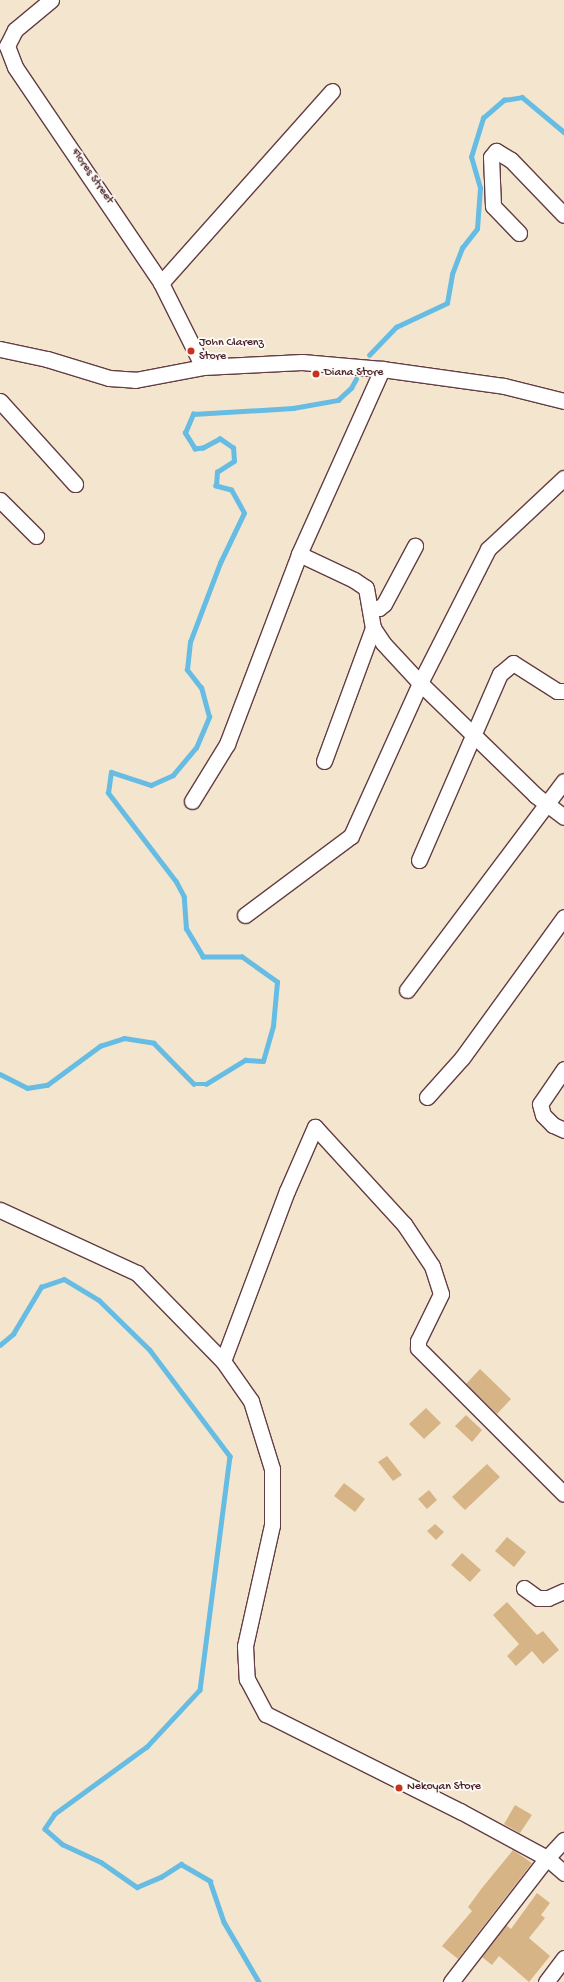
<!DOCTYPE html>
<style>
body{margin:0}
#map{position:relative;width:564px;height:1982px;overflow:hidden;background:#f4e6ce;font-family:"Gochi Hand",sans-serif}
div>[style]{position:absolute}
.stream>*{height:4.5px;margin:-2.25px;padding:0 2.25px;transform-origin:2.25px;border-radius:2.25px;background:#66bce3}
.building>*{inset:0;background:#d6b486}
.roads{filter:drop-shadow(1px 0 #643d43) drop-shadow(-1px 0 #643d43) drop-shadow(0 1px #643d43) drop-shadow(0 -1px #643d43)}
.minor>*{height:15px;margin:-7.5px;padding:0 7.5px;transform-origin:7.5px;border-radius:7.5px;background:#fff}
.dots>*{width:11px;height:11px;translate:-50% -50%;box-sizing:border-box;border:2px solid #fdfcf7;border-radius:50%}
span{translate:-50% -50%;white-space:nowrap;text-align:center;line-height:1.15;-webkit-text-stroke:3.5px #fdfcf7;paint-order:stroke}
.street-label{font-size:12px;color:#4a1f2b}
.poi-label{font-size:12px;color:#4a1f2b}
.left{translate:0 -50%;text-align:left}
</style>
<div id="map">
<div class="stream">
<i style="left:369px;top:355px;width:39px;rotate:-46deg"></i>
<i style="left:396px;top:327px;width:56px;rotate:-25.2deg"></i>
<i style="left:447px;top:303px;width:29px;rotate:-80deg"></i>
<i style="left:452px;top:274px;width:28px;rotate:-69deg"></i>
<i style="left:462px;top:248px;width:24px;rotate:-52deg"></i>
<i style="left:477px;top:229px;width:41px;rotate:-85.8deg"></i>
<i style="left:480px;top:188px;width:32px;rotate:-106deg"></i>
<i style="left:471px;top:157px;width:41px;rotate:-72.9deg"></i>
<i style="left:483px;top:118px;width:28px;rotate:-41deg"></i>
<i style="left:504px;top:100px;width:18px;rotate:-9deg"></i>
<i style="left:522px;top:97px;width:55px;rotate:39.8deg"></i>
<i style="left:0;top:1074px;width:30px;rotate:27deg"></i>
<i style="left:27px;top:1088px;width:20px;rotate:-9deg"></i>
<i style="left:47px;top:1085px;width:66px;rotate:-36.3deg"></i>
<i style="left:100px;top:1046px;width:25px;rotate:-18deg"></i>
<i style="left:124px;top:1038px;width:30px;rotate:9deg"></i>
<i style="left:154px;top:1043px;width:57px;rotate:45.7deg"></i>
<i style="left:194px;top:1084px;width:12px"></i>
<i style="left:206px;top:1084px;width:46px;rotate:-31.6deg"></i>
<i style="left:245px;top:1060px;width:18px;rotate:3deg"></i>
<i style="left:263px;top:1061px;width:36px;rotate:-74deg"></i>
<i style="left:273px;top:1026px;width:44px;rotate:-84.8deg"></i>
<i style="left:277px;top:982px;width:43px;rotate:-144.5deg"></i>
<i style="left:242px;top:957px;width:39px;rotate:180deg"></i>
<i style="left:203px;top:957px;width:33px;rotate:-121deg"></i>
<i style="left:186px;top:929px;width:32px;rotate:-94deg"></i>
<i style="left:184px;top:897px;width:17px;rotate:-118deg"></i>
<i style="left:176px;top:882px;width:112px;rotate:-127.4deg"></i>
<i style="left:108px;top:793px;width:21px;rotate:-82deg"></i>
<i style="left:111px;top:772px;width:42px;rotate:18deg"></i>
<i style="left:151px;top:785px;width:24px;rotate:-24deg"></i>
<i style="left:173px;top:775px;width:35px;rotate:-50deg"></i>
<i style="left:196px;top:748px;width:34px;rotate:-67deg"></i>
<i style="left:209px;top:717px;width:30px;rotate:-105deg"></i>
<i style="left:201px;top:688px;width:23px;rotate:-128deg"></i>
<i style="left:187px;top:670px;width:28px;rotate:-84deg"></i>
<i style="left:190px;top:642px;width:85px;rotate:-69.2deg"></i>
<i style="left:220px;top:563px;width:55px;rotate:-64.4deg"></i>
<i style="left:244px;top:513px;width:26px;rotate:-119deg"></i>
<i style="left:231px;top:490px;width:16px;rotate:-165deg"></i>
<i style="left:216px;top:486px;width:14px;rotate:-86deg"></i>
<i style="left:217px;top:472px;width:20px;rotate:-33deg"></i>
<i style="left:234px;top:461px;width:13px;rotate:-94deg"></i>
<i style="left:233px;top:448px;width:16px;rotate:-145deg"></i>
<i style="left:220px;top:439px;width:19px;rotate:152deg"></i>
<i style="left:203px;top:448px;width:8px;rotate:173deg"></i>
<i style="left:195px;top:449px;width:19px;rotate:-122deg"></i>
<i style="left:185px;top:433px;width:21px;rotate:-67deg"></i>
<i style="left:193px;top:414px;width:100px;rotate:-3.4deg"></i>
<i style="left:293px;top:408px;width:46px;rotate:-10.1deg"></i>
<i style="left:338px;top:400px;width:18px;rotate:-43deg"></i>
<i style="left:351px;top:388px;width:10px;rotate:-61deg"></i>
<i style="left:0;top:1345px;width:17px;rotate:-40deg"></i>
<i style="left:13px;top:1334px;width:55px;rotate:-59.2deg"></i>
<i style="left:41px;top:1287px;width:24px;rotate:-19deg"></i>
<i style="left:64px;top:1279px;width:41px;rotate:31deg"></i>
<i style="left:99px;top:1300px;width:71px;rotate:44.4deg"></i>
<i style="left:150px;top:1350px;width:133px;rotate:53deg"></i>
<i style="left:230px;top:1456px;width:236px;rotate:97.3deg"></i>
<i style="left:200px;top:1690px;width:78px;rotate:132.9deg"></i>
<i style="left:147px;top:1747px;width:114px;rotate:143.9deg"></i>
<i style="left:55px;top:1814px;width:18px;rotate:124deg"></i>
<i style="left:45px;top:1829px;width:23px;rotate:41deg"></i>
<i style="left:62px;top:1844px;width:43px;rotate:24.8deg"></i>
<i style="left:101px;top:1862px;width:44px;rotate:34.8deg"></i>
<i style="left:137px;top:1887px;width:26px;rotate:-23deg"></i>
<i style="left:161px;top:1877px;width:24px;rotate:-33deg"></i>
<i style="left:181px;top:1864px;width:34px;rotate:30deg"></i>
<i style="left:210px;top:1881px;width:43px;rotate:71.1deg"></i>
<i style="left:224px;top:1922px;width:69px;rotate:59.7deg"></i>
</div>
<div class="building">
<i style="clip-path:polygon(480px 1369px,511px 1399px,497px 1414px,466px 1384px)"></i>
<i style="clip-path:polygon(426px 1408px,441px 1423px,424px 1439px,409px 1424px)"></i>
<i style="clip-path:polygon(466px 1415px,482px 1430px,472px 1442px,455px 1426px)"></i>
<i style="clip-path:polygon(387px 1456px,402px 1475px,393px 1481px,378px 1462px)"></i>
<i style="clip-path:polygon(487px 1464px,500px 1477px,465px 1510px,452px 1497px)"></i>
<i style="clip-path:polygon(344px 1483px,365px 1499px,355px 1512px,334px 1496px)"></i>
<i style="clip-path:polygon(429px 1490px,437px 1500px,427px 1509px,418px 1499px)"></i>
<i style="clip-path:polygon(435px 1524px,444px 1532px,436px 1540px,427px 1531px)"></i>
<i style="clip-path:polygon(507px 1537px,526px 1552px,514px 1567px,495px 1551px)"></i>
<i style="clip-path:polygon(462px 1553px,481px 1570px,470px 1582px,451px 1565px)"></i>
<i style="clip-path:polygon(507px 1602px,537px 1635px,543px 1631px,559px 1650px,543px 1664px,532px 1651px,516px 1666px,507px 1656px,519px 1644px,493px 1615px)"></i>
<i style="clip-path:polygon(515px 1805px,532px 1815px,520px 1833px,504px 1824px)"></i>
<i style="clip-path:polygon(513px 1850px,532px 1863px,458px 1959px,442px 1946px,472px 1911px,468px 1907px,482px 1888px)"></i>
<i style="clip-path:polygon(537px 1893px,550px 1903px,541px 1915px,545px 1918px,529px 1938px,550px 1956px,529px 1982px,499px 1956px,492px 1965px,482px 1957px,506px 1925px,511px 1929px)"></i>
</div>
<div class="roads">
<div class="minor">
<i style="left:51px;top:0;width:47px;rotate:140.2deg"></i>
<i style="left:15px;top:30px;width:18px;rotate:117deg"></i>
<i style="left:7px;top:46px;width:22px;rotate:69deg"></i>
<i style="left:15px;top:67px;width:261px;rotate:55.9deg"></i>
<i style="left:161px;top:283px;width:94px;rotate:63.4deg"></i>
<i style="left:519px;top:233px;width:37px;rotate:-134deg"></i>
<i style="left:493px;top:206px;width:49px;rotate:-92.3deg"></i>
<i style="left:491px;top:157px;width:8px;rotate:-50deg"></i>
<i style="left:496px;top:151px;width:17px;rotate:31deg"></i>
<i style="left:511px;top:160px;width:76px;rotate:46.1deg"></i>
<i style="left:161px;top:283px;width:257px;rotate:-48.3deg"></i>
<i style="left:0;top:349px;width:48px;rotate:12deg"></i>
<i style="left:47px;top:359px;width:65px;rotate:17deg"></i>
<i style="left:109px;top:378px;width:26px;rotate:4deg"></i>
<i style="left:135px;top:380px;width:69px;rotate:-10.8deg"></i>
<i style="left:203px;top:367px;width:99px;rotate:-2.9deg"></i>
<i style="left:302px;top:362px;width:80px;rotate:5deg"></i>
<i style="left:382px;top:369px;width:123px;rotate:7.9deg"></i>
<i style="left:504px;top:386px;width:62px;rotate:14deg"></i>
<i style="left:0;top:401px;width:112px;rotate:47.9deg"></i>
<i style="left:0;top:500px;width:51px;rotate:45deg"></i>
<i style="left:299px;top:554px;width:61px;rotate:25.3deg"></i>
<i style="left:354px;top:580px;width:14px;rotate:34deg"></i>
<i style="left:366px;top:588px;width:41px;rotate:80.1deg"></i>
<i style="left:373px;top:628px;width:18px;rotate:56deg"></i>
<i style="left:383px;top:643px;width:54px;rotate:47.2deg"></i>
<i style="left:420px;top:683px;width:161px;rotate:44.2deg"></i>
<i style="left:535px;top:795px;width:36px;rotate:37deg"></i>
<i style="left:370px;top:608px;width:9px"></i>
<i style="left:379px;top:608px;width:6px;rotate:-39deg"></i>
<i style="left:384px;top:604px;width:66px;rotate:-61.9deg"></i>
<i style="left:324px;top:761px;width:142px;rotate:-69.8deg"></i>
<i style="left:192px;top:801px;width:67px;rotate:-58.4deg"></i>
<i style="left:227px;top:744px;width:203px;rotate:-69.2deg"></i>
<i style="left:299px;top:554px;width:203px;rotate:-65.8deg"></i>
<i style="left:419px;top:860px;width:203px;rotate:-66.5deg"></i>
<i style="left:500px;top:674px;width:17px;rotate:-40deg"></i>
<i style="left:513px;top:663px;width:52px;rotate:32.5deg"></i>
<i style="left:557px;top:691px;width:7px"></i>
<i style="left:245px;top:915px;width:132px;rotate:-36.7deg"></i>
<i style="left:351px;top:836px;width:168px;rotate:-65.7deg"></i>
<i style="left:420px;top:683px;width:150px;rotate:-63.1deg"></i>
<i style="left:488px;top:549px;width:104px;rotate:-43.1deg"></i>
<i style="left:407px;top:990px;width:261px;rotate:-53.1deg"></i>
<i style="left:564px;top:1069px;width:42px;rotate:124.4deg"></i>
<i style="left:540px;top:1104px;width:11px;rotate:75deg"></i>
<i style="left:543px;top:1115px;width:14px;rotate:45deg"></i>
<i style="left:553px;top:1125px;width:12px;rotate:24deg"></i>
<i style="left:427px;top:1097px;width:52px;rotate:-48.1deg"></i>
<i style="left:462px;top:1058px;width:174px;rotate:-54.1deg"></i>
<i style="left:0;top:1210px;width:151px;rotate:24.7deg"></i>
<i style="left:137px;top:1273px;width:123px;rotate:45.7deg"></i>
<i style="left:223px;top:1361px;width:49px;rotate:55deg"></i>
<i style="left:251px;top:1401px;width:71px;rotate:72.8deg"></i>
<i style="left:272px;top:1469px;width:56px;rotate:90deg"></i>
<i style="left:272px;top:1525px;width:124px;rotate:102.6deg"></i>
<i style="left:245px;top:1646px;width:33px;rotate:87deg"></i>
<i style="left:247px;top:1679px;width:40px;rotate:62deg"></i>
<i style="left:266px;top:1714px;width:217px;rotate:26.6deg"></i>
<i style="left:460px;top:1811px;width:99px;rotate:28.4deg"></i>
<i style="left:547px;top:1858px;width:23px;rotate:41deg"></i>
<i style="left:223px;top:1361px;width:182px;rotate:-69.4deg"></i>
<i style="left:287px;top:1191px;width:70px;rotate:-66.4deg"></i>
<i style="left:315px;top:1127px;width:132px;rotate:47.5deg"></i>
<i style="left:404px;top:1224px;width:50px;rotate:56.3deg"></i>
<i style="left:432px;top:1266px;width:29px;rotate:72deg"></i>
<i style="left:441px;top:1294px;width:52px;rotate:116.1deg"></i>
<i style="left:418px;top:1341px;width:7px;rotate:90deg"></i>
<i style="left:418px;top:1348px;width:206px;rotate:45deg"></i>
<i style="left:524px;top:1588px;width:17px;rotate:36deg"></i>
<i style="left:538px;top:1598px;width:10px"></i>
<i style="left:548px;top:1598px;width:17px;rotate:-24deg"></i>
<i style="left:451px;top:1982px;width:157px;rotate:-52.3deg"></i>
<i style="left:547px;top:1858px;width:25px;rotate:-47deg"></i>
<i style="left:546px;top:1982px;width:30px;rotate:-53deg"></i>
</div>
</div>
<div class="dots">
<i style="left:191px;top:351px;background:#c8321e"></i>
<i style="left:316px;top:374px;background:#c8321e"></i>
<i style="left:399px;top:1788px;background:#c8321e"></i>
</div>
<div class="street-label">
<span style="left:91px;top:177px;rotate:55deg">Flores Street</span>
</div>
<div class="poi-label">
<span class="left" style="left:199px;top:351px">John Clarenz<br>Store</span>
<span class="left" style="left:324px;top:374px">Diana Store</span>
<span class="left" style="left:407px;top:1788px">Nekoyan Store</span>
</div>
</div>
